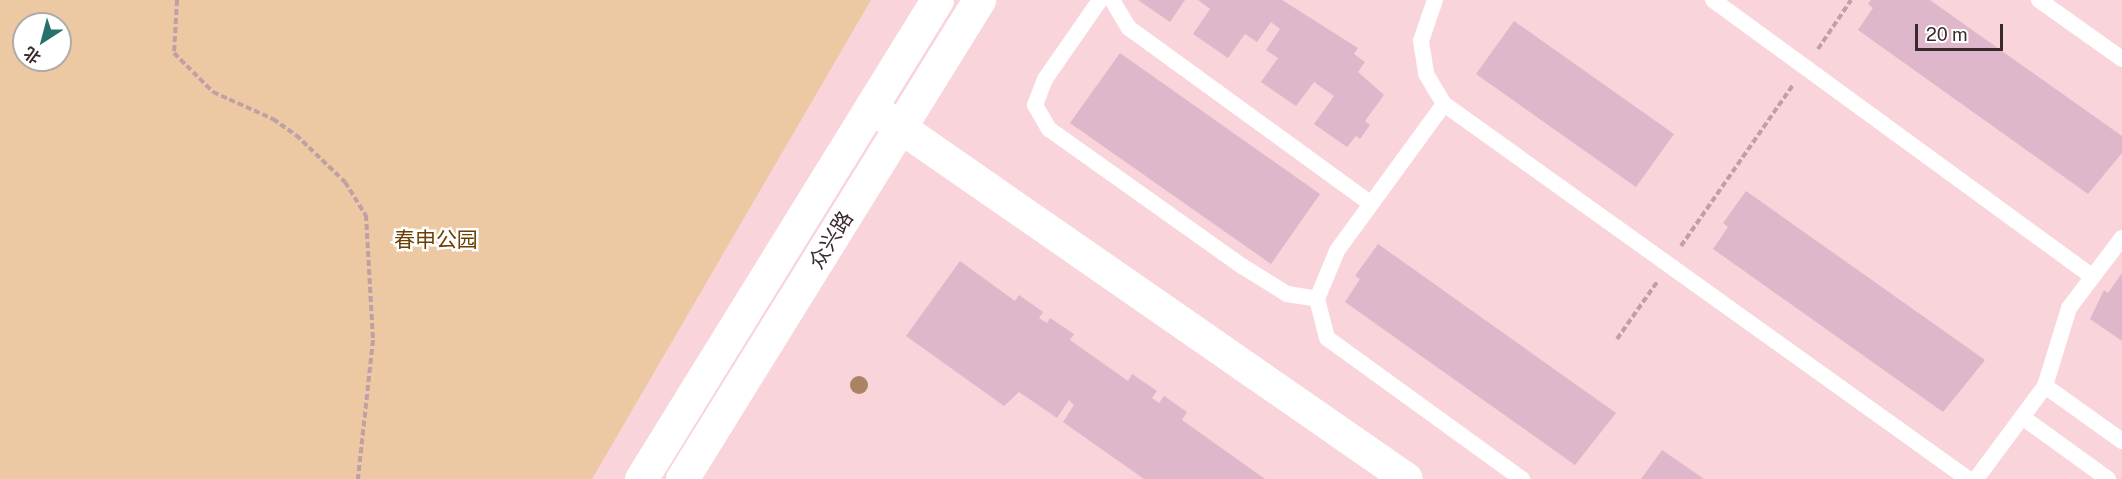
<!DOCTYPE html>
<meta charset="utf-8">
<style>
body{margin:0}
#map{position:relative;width:2122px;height:479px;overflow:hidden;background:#f9d4da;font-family:"Public Sans","Noto Sans SC",sans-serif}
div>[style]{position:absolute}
.green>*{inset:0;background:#ecc8a3}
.building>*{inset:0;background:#dfb7ca}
.path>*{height:4px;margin-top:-2px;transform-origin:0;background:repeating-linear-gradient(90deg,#bfa0a5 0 6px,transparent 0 9px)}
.service>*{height:16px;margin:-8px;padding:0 8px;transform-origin:8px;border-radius:8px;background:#fff}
.minor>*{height:32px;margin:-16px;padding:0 16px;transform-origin:16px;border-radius:16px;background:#fff}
.tertiary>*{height:33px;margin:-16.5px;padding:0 16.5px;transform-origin:16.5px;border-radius:16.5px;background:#fff}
.trees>*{width:18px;height:18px;margin:-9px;border-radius:50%;background:#ab8363}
span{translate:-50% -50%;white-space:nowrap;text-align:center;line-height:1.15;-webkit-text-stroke:5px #fff;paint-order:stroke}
.park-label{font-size:21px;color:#6b4001}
.street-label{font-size:21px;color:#3b2a2c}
.north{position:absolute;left:12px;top:12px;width:60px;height:60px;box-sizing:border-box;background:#fff;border:2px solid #b1aaab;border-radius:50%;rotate:216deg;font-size:16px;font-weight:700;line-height:24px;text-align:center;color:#3b2a2c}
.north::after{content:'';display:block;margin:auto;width:21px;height:27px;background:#27716b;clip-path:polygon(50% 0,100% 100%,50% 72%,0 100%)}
.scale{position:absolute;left:1915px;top:24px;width:88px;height:27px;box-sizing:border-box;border:3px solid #3b2a2c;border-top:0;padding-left:8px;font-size:18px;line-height:21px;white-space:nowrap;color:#3b2a2c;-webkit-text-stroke:4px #fff;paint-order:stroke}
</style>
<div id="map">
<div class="green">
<i style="clip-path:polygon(evenodd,0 0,871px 0,592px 479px,0 479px,0 0,24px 24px,60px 24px,60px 60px,24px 60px,24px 24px)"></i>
</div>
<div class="building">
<i style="clip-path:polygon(1138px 0,1185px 0,1170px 22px)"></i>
<i style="clip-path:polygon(1198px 0,1282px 0,1358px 48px,1354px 54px,1365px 62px,1358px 72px,1384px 95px,1365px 121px,1370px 125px,1360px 139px,1356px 136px,1347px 147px,1314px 124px,1334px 96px,1314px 82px,1296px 106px,1261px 82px,1278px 58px,1266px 50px,1280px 29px,1271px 22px,1257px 42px,1245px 34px,1228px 58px,1193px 34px,1210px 9px)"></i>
<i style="clip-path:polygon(1871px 0,1930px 0,2122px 136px,2122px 153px,2088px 194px,1858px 30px,1873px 8px,1868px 4px)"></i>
<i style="clip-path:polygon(1514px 21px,1674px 134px,1636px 187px,1476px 74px)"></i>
<i style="clip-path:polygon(1120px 53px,1320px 194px,1271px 264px,1070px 123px)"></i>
<i style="clip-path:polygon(1746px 191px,1985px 360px,1943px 412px,1713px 249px,1728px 227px,1723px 223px)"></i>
<i style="clip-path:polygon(1378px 244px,1616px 413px,1575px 465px,1345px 302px,1360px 279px,1355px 276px)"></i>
<i style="clip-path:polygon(960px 261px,1015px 301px,1019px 295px,1043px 312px,1039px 318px,1047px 323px,1050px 318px,1074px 334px,1070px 340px,1128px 381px,1132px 374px,1157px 391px,1152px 398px,1159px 403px,1164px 396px,1187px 412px,1182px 420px,1265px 479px,1144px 479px,1063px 422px,1074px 405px,1069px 400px,1057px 418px,1019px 392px,1004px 406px,906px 336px)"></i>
<i style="clip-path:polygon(2122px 273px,2122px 341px,2090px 319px,2104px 290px,2108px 293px)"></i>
<i style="clip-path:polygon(1662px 450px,1704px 479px,1641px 479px)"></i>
</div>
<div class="path">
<i style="left:177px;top:0;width:53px;rotate:93.2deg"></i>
<i style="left:174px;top:53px;width:55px;rotate:45deg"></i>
<i style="left:213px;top:92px;width:66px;rotate:24.2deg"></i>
<i style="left:273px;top:119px;width:28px;rotate:35deg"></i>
<i style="left:296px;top:135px;width:68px;rotate:43.8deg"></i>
<i style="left:345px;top:182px;width:39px;rotate:58deg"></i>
<i style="left:366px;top:215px;width:125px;rotate:86.8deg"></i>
<i style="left:373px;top:340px;width:140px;rotate:96.2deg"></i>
<i style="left:1818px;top:49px;width:59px;rotate:-56deg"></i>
<i style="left:1681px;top:246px;width:196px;rotate:-55.2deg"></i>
<i style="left:1617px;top:339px;width:70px;rotate:-54.9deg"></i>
</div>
<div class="service">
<i style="left:1100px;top:0;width:96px;rotate:124.8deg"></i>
<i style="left:1045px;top:79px;width:28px;rotate:111deg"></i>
<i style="left:1035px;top:105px;width:28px;rotate:60deg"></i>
<i style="left:1049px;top:129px;width:237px;rotate:35.4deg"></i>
<i style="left:1242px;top:266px;width:53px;rotate:31.9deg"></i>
<i style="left:1287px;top:294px;width:30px;rotate:9deg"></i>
<i style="left:1112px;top:0;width:33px;rotate:59deg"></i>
<i style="left:1129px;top:28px;width:299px;rotate:36deg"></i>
<i style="left:1435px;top:0;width:43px;rotate:108.9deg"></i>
<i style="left:1421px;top:41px;width:33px;rotate:81deg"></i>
<i style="left:1426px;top:74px;width:35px;rotate:59deg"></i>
<i style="left:1444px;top:104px;width:644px;rotate:35.59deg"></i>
<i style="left:1713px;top:0;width:463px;rotate:36.1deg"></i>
<i style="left:2039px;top:0;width:102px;rotate:35.4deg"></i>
<i style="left:1444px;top:104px;width:182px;rotate:126.1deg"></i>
<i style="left:1337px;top:251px;width:52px;rotate:112.6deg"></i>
<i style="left:1317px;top:299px;width:40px;rotate:75.6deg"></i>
<i style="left:1327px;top:338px;width:241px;rotate:35.9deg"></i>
<i style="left:2045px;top:386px;width:95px;rotate:35.5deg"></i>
<i style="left:2022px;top:417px;width:106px;rotate:35.8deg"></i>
<i style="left:1976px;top:479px;width:116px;rotate:-53.4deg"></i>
<i style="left:2045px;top:386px;width:82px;rotate:-72.9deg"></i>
<i style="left:2069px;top:308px;width:88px;rotate:-52.9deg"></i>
</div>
<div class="minor">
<i style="left:871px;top:107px;width:652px;rotate:34.76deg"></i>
</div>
<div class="tertiary">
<i style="left:641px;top:479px;width:563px;rotate:-58.29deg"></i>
<i style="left:682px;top:479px;width:564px;rotate:-58.2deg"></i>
</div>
<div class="trees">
<i style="left:859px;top:385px"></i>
</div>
<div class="park-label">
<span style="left:436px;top:240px">春申公园</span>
</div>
<div class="street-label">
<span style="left:831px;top:240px;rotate:-58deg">众兴路</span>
</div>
<div class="north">北</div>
<div class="scale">20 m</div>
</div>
